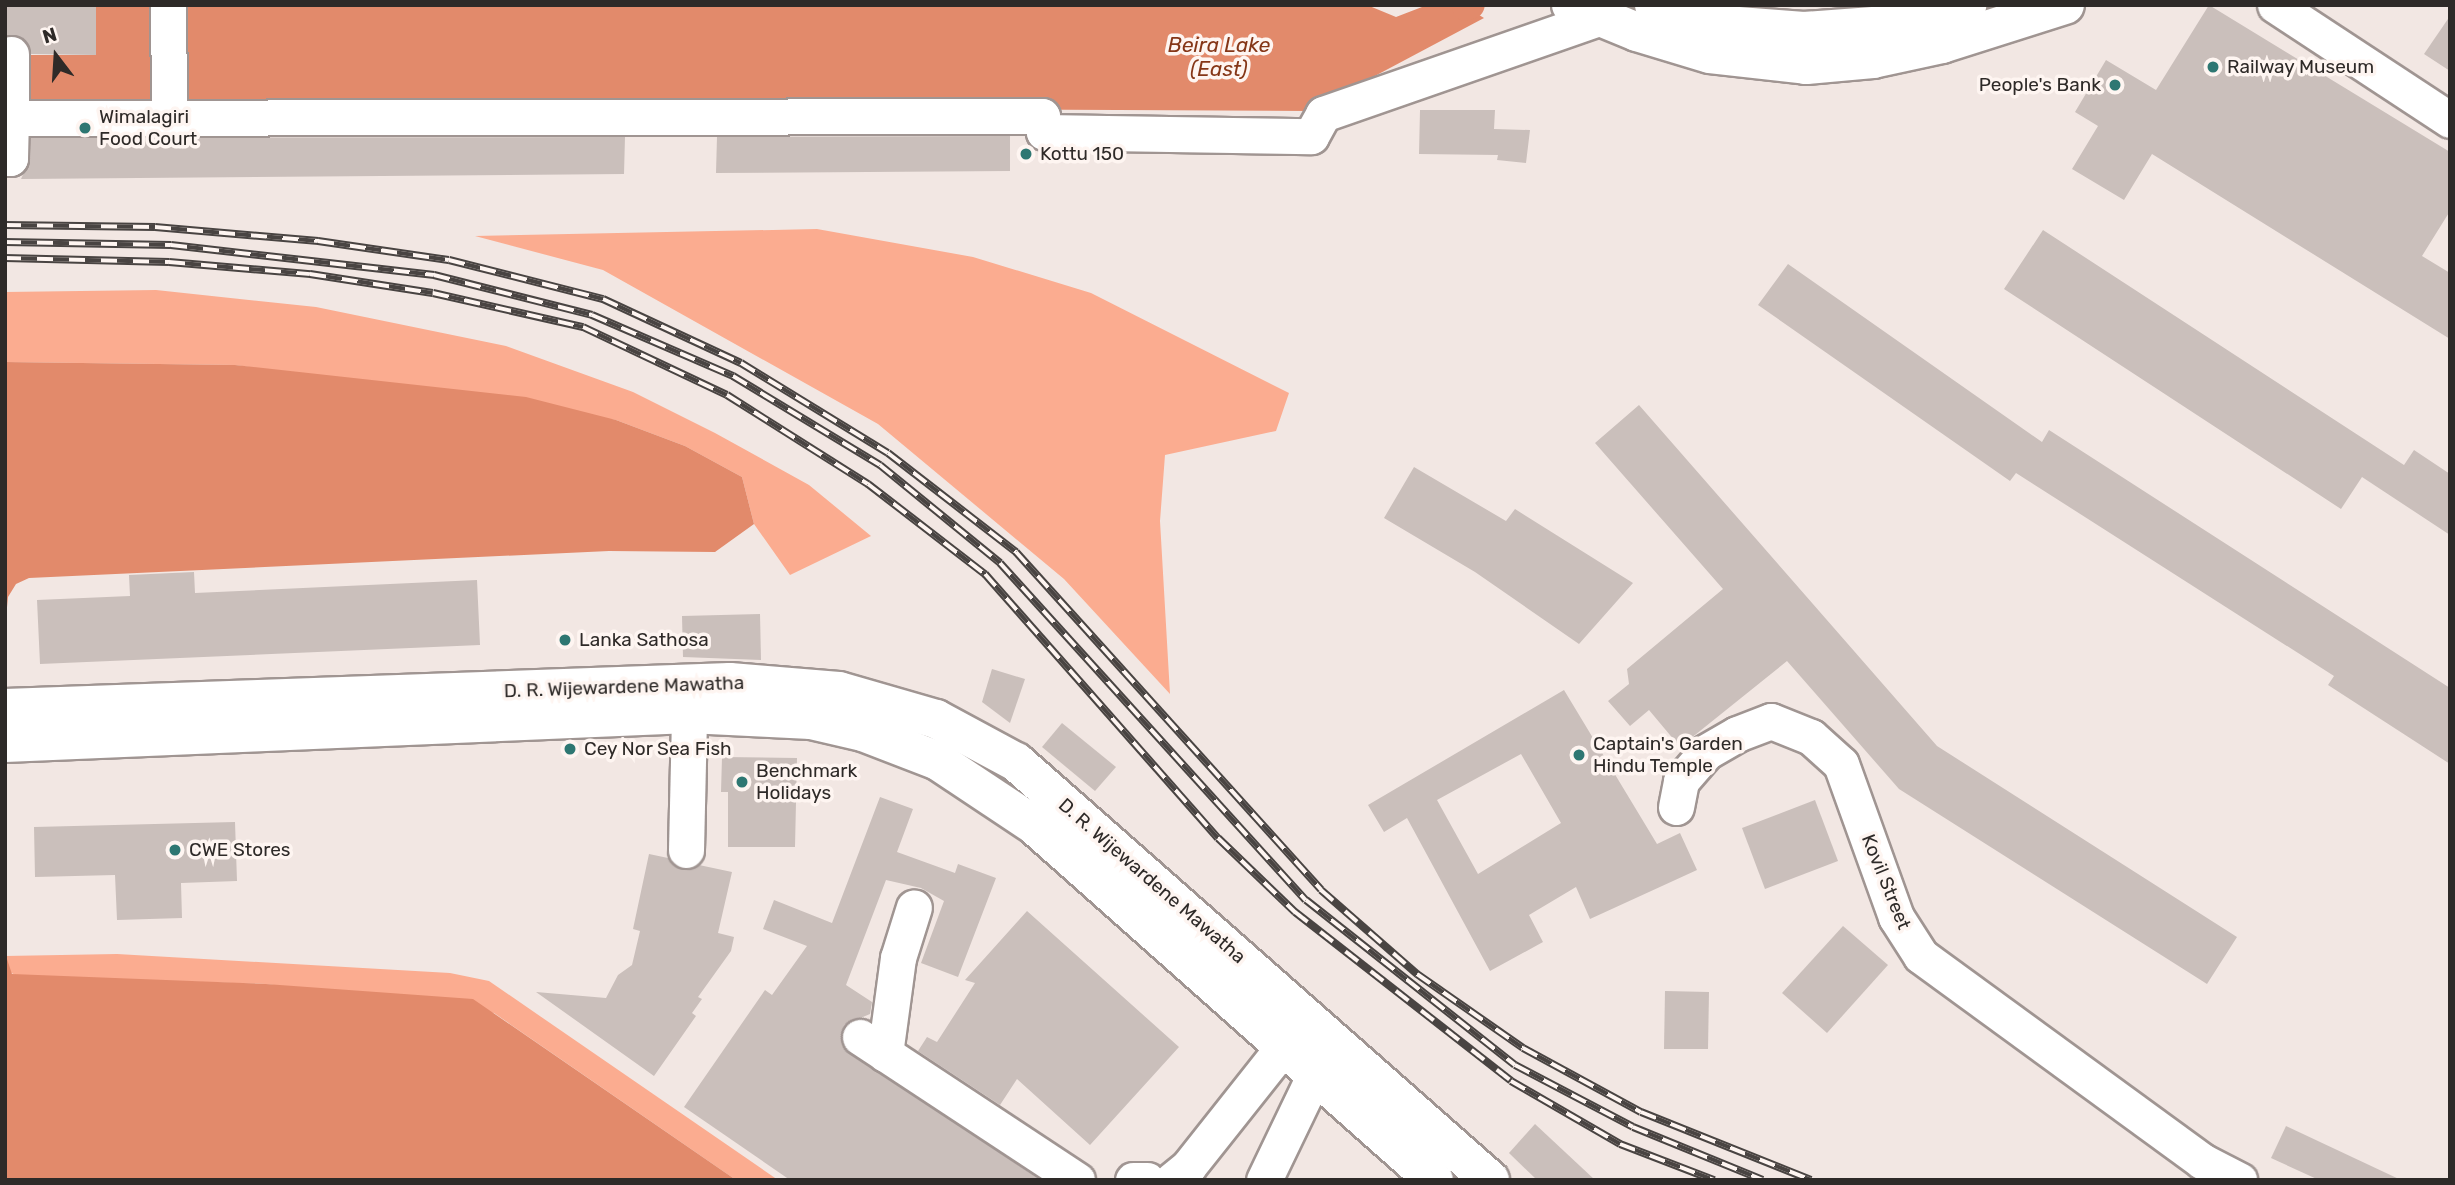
<!DOCTYPE html>
<style>
body{margin:0}
#map{position:relative;width:2455px;height:1185px;overflow:hidden;background:#f2e7e3;font-family:Rubik,sans-serif}
div>[style]{position:absolute}
.green>*{inset:0;background:#fbac90}
.water>*{inset:0;background:#e28a6b}
.pier>*{inset:0;background:#f2e7e3}
.canal>*{height:28px;margin:-14px;padding:0 14px;transform-origin:14px;border-radius:14px;background:#e28a6b}
.building>*{inset:0;background:#cabfbb}
.roads{filter:drop-shadow(2px 0 #a09592) drop-shadow(-2px 0 #a09592) drop-shadow(0 2px #a09592) drop-shadow(0 -2px #a09592)}
.minor>*{height:35px;margin:-17.5px;padding:0 17.5px;transform-origin:17.5px;border-radius:17.5px;background:#fff}
.major>*{height:38px;margin:-19px;padding:0 19px;transform-origin:19px;border-radius:19px;background:#fff}
.highway>*{height:38px;margin:-19px;padding:0 19px;transform-origin:19px;border-radius:19px;background:#fff}
.rail>*{height:8px;margin-top:-4px;transform-origin:0;background:repeating-linear-gradient(90deg,#fef5f1 0 16px,#494442 0 32px);box-sizing:border-box;border-block:2px solid #494442}
.dots>*{width:19px;height:19px;translate:-50% -50%;box-sizing:border-box;border:4px solid #fef5f1;border-radius:50%}
span{translate:-50% -50%;white-space:nowrap;text-align:center;line-height:1.15;-webkit-text-stroke:7px #fef5f1;paint-order:stroke}
.poi-label{font-size:19px;color:#2e2a28}
.left{translate:0 -50%;text-align:left}
.right{translate:-100% -50%;text-align:right}
.street-label{font-size:19px;color:#2e2a28}
.water-label{font-size:21px;color:#853617;font-style:italic}
.frame{position:absolute;inset:0;border:7px solid #2e2a28;pointer-events:none}
.north{position:absolute;left:21px;top:21px;width:70px;height:70px;-webkit-text-stroke:5px #fef5f1;paint-order:stroke;rotate:343deg;font-size:19px;font-weight:700;line-height:28px;text-align:center;color:#2e2a28}
.north::after{content:'';display:block;margin:auto;width:24px;height:32px;background:#2e2a28;clip-path:polygon(50% 0,100% 100%,50% 72%,0 100%)}
</style>
<div id="map">
<div class="green">
<i style="clip-path:polygon(817px 229px,973px 257px,1091px 293px,1289px 393px,1276px 431px,1165px 455px,1160px 521px,1170px 694px,1064px 579px,878px 424px,603px 270px,475px 236px)"></i>
<i style="clip-path:polygon(156px 290px,316px 307px,506px 346px,633px 392px,715px 433px,809px 485px,871px 536px,790px 575px,754px 524px,742px 477px,685px 446px,616px 420px,235px 365px,5px 362px,5px 292px)"></i>
<i style="clip-path:polygon(117px 954px,450px 973px,489px 981px,778px 1180px,736px 1180px,494px 1013px,266px 984px,17px 976px,8px 971px,5px 956px)"></i>
</div>
<div class="water">
<i style="clip-path:polygon(96px 5px,1367px 5px,1396px 17px,1422px 7px,1466px 7px,1484px 18px,1309px 111px,21px 104px,20px 54px,96px 55px)"></i>
<i style="clip-path:polygon(5px 362px,235px 365px,526px 397px,616px 420px,685px 446px,742px 477px,754px 524px,715px 552px,609px 551px,29px 578px,16px 584px,8px 597px,5px 628px)"></i>
<i style="clip-path:polygon(5px 657px,6px 956px,12px 974px,266px 984px,473px 999px,736px 1180px,5px 1180px)"></i>
</div>
<div class="pier">
<i style="clip-path:polygon(93px 5px,96px 55px,21px 55px,21px 104px,1309px 115px,21px 107px,20px 51px,92px 51px)"></i>
</div>
<div class="canal">
<i style="left:1466px;top:7px;width:5px;rotate:-22deg"></i>
</div>
<div class="building">
<i style="clip-path:polygon(5px 5px,96px 5px,96px 55px,31px 54px,22px 37px,5px 35px)"></i>
<i style="clip-path:polygon(2209px 5px,2450px 152px,2450px 211px,2422px 256px,2450px 273px,2450px 339px,2152px 154px,2124px 200px,2072px 169px,2098px 126px,2075px 112px,2106px 60px,2156px 90px)"></i>
<i style="clip-path:polygon(2450px 16px,2450px 71px,2424px 54px)"></i>
<i style="clip-path:polygon(1420px 110px,1495px 110px,1494px 129px,1530px 130px,1526px 163px,1497px 160px,1498px 155px,1419px 154px)"></i>
<i style="clip-path:polygon(1010px 136px,1010px 171px,716px 173px,717px 137px)"></i>
<i style="clip-path:polygon(625px 137px,624px 174px,21px 179px,30px 159px,31px 138px)"></i>
<i style="clip-path:polygon(2043px 230px,2404px 465px,2414px 450px,2450px 474px,2450px 535px,2362px 477px,2341px 509px,2004px 289px)"></i>
<i style="clip-path:polygon(1788px 264px,2042px 442px,2049px 430px,2450px 688px,2450px 764px,2328px 685px,2334px 676px,2016px 473px,2010px 481px,1758px 305px)"></i>
<i style="clip-path:polygon(1639px 405px,1937px 746px,2237px 937px,2207px 984px,1899px 789px,1787px 661px,1680px 747px,1649px 710px,1630px 726px,1608px 701px,1629px 684px,1627px 669px,1723px 589px,1595px 443px)"></i>
<i style="clip-path:polygon(1414px 467px,1506px 521px,1515px 509px,1633px 583px,1579px 644px,1475px 572px,1384px 518px)"></i>
<i style="clip-path:polygon(194px 572px,195px 593px,477px 580px,480px 645px,40px 664px,37px 600px,130px 596px,129px 575px)"></i>
<i style="clip-path:polygon(760px 614px,761px 660px,683px 657px,682px 616px)"></i>
<i style="clip-path:polygon(992px 669px,1025px 679px,1010px 723px,982px 702px)"></i>
<i style="clip-path:polygon(evenodd,1564px 690px,1657px 844px,1680px 833px,1697px 870px,1590px 919px,1576px 887px,1529px 915px,1543px 942px,1490px 971px,1407px 818px,1384px 832px,1368px 805px,1564px 690px,1521px 754px,1561px 823px,1478px 874px,1437px 800px,1521px 754px)"></i>
<i style="clip-path:polygon(1062px 723px,1116px 767px,1095px 791px,1042px 747px)"></i>
<i style="clip-path:polygon(722px 757px,797px 758px,795px 847px,728px 847px,728px 792px,721px 792px)"></i>
<i style="clip-path:polygon(880px 797px,913px 809px,897px 852px,955px 873px,958px 864px,996px 878px,958px 977px,921px 963px,944px 901px,921px 888px,886px 880px,846px 985px,872px 1002px,870px 1014px,844px 1025px,842px 1045px,1040px 1180px,790px 1180px,684px 1107px,765px 990px,772px 995px,807px 946px,763px 929px,774px 900px,832px 923px)"></i>
<i style="clip-path:polygon(1815px 800px,1838px 861px,1765px 889px,1742px 828px)"></i>
<i style="clip-path:polygon(235px 822px,237px 881px,181px 883px,182px 918px,117px 920px,115px 875px,35px 877px,34px 827px)"></i>
<i style="clip-path:polygon(649px 854px,668px 858px,685px 870px,699px 865px,732px 872px,718px 933px,734px 937px,731px 951px,698px 997px,702px 999px,692px 1013px,696px 1016px,654px 1076px,536px 992px,606px 998px,618px 975px,632px 965px,640px 931px,633px 929px)"></i>
<i style="clip-path:polygon(1027px 911px,1179px 1047px,1090px 1145px,1017px 1079px,1000px 1105px,918px 1051px,927px 1037px,937px 1042px,975px 983px,965px 980px)"></i>
<i style="clip-path:polygon(1843px 926px,1888px 965px,1827px 1033px,1782px 993px)"></i>
<i style="clip-path:polygon(1665px 991px,1709px 992px,1708px 1049px,1664px 1049px)"></i>
<i style="clip-path:polygon(1535px 1124px,1595px 1180px,1537px 1180px,1509px 1153px)"></i>
<i style="clip-path:polygon(2286px 1126px,2401px 1180px,2319px 1180px,2271px 1158px)"></i>
</div>
<div class="roads">
<div class="minor">
<i style="left:168px;top:5px;width:96px;rotate:89.4deg"></i>
<i style="left:2275px;top:5px;width:209px;rotate:33.3deg"></i>
<i style="left:11px;top:118px;width:64px;rotate:-90deg"></i>
<i style="left:5px;top:158px;width:5px"></i>
<i style="left:10px;top:158px;width:40px;rotate:-88.6deg"></i>
<i style="left:11px;top:118px;width:1031px;rotate:-0.11deg"></i>
<i style="left:1042px;top:116px;width:16px;rotate:83deg"></i>
<i style="left:1044px;top:132px;width:267px;rotate:0.9deg"></i>
<i style="left:1311px;top:136px;width:25px;rotate:-61deg"></i>
<i style="left:1323px;top:114px;width:292px;rotate:-19.2deg"></i>
<i style="left:1676px;top:807px;width:26px;rotate:-79deg"></i>
<i style="left:1681px;top:781px;width:38px;rotate:-49deg"></i>
<i style="left:1706px;top:752px;width:36px;rotate:-30deg"></i>
<i style="left:1737px;top:734px;width:36px;rotate:-21deg"></i>
<i style="left:1771px;top:721px;width:43px;rotate:21.8deg"></i>
<i style="left:1811px;top:737px;width:40px;rotate:42deg"></i>
<i style="left:1841px;top:764px;width:163px;rotate:70.2deg"></i>
<i style="left:1896px;top:917px;width:46px;rotate:57.3deg"></i>
<i style="left:1921px;top:956px;width:348px;rotate:36.1deg"></i>
<i style="left:2202px;top:1161px;width:42px;rotate:27.2deg"></i>
<i style="left:686px;top:850px;width:136px;rotate:-88.7deg"></i>
<i style="left:860px;top:1037px;width:260px;rotate:33.4deg"></i>
<i style="left:885px;top:1054px;width:97px;rotate:-82.3deg"></i>
<i style="left:898px;top:958px;width:53px;rotate:-72.6deg"></i>
<i style="left:1133px;top:1180px;width:14px"></i>
<i style="left:1172px;top:1180px;width:21px;rotate:-39deg"></i>
<i style="left:1188px;top:1167px;width:153px;rotate:-51.6deg"></i>
<i style="left:1264px;top:1180px;width:118px;rotate:-64.3deg"></i>
</div>
<div class="major">
<i style="left:5px;top:708px;width:725px;rotate:-2.05deg"></i>
<i style="left:730px;top:682px;width:109px;rotate:4.7deg"></i>
<i style="left:839px;top:691px;width:101px;rotate:16.1deg"></i>
<i style="left:936px;top:719px;width:91px;rotate:28.3deg"></i>
<i style="left:1016px;top:762px;width:632px;rotate:41.41deg"></i>
<i style="left:5px;top:743px;width:685px;rotate:-2.43deg"></i>
<i style="left:689px;top:714px;width:122px;rotate:2.8deg"></i>
<i style="left:811px;top:720px;width:53px;rotate:13deg"></i>
<i style="left:863px;top:732px;width:80px;rotate:21.1deg"></i>
<i style="left:938px;top:761px;width:114px;rotate:33.6deg"></i>
<i style="left:1033px;top:824px;width:536px;rotate:41.6deg"></i>
</div>
<div class="highway">
<i style="left:1571px;top:5px;width:71px;rotate:22.2deg"></i>
<i style="left:1637px;top:32px;width:76px;rotate:16.8deg"></i>
<i style="left:1710px;top:54px;width:97px;rotate:6.5deg"></i>
<i style="left:1806px;top:65px;width:67px;rotate:-5.1deg"></i>
<i style="left:1873px;top:59px;width:71px;rotate:-12.3deg"></i>
<i style="left:1942px;top:44px;width:129px;rotate:-17.6deg"></i>
<i style="left:1654px;top:5px;width:74px;rotate:15.7deg"></i>
<i style="left:1725px;top:25px;width:79px;rotate:4.3deg"></i>
<i style="left:1804px;top:31px;width:96px;rotate:-4.2deg"></i>
<i style="left:1900px;top:24px;width:70px;rotate:-15.8deg"></i>
</div>
</div>
<div class="rail">
<i style="left:5px;top:225px;width:150px;rotate:0.8deg"></i>
<i style="left:155px;top:227px;width:164px;rotate:4.9deg"></i>
<i style="left:318px;top:241px;width:132px;rotate:8.3deg"></i>
<i style="left:449px;top:260px;width:159px;rotate:14.2deg"></i>
<i style="left:603px;top:299px;width:152px;rotate:24.9deg"></i>
<i style="left:741px;top:363px;width:172px;rotate:31.5deg"></i>
<i style="left:888px;top:453px;width:162px;rotate:37.7deg"></i>
<i style="left:1016px;top:552px;width:455px;rotate:47.9deg"></i>
<i style="left:1321px;top:890px;width:128px;rotate:41.2deg"></i>
<i style="left:1417px;top:974px;width:129px;rotate:34.9deg"></i>
<i style="left:1523px;top:1048px;width:134px;rotate:28.5deg"></i>
<i style="left:1641px;top:1112px;width:183px;rotate:21.8deg"></i>
<i style="left:5px;top:242px;width:166px;rotate:1deg"></i>
<i style="left:171px;top:245px;width:265px;rotate:6.5deg"></i>
<i style="left:434px;top:275px;width:163px;rotate:14.2deg"></i>
<i style="left:592px;top:315px;width:154px;rotate:23.4deg"></i>
<i style="left:733px;top:376px;width:172px;rotate:31.2deg"></i>
<i style="left:880px;top:465px;width:155px;rotate:39.2deg"></i>
<i style="left:1000px;top:563px;width:455px;rotate:47.8deg"></i>
<i style="left:1306px;top:900px;width:266px;rotate:38.3deg"></i>
<i style="left:1515px;top:1065px;width:133px;rotate:27.7deg"></i>
<i style="left:1633px;top:1127px;width:140px;rotate:22.2deg"></i>
<i style="left:5px;top:258px;width:164px;rotate:1.4deg"></i>
<i style="left:169px;top:262px;width:142px;rotate:4.9deg"></i>
<i style="left:310px;top:274px;width:124px;rotate:8.8deg"></i>
<i style="left:433px;top:293px;width:154px;rotate:12.8deg"></i>
<i style="left:583px;top:327px;width:159px;rotate:25.3deg"></i>
<i style="left:727px;top:395px;width:167px;rotate:32.3deg"></i>
<i style="left:868px;top:484px;width:148px;rotate:37.6deg"></i>
<i style="left:985px;top:574px;width:352px;rotate:48.6deg"></i>
<i style="left:1218px;top:838px;width:107px;rotate:43.9deg"></i>
<i style="left:1295px;top:912px;width:274px;rotate:38deg"></i>
<i style="left:1511px;top:1081px;width:126px;rotate:30deg"></i>
<i style="left:1620px;top:1144px;width:101px;rotate:21deg"></i>
</div>
<div class="dots">
<i style="left:2213px;top:67px;background:#2e7772"></i>
<i style="left:2115px;top:85px;background:#2e7772"></i>
<i style="left:85px;top:128px;background:#2e7772"></i>
<i style="left:1026px;top:154px;background:#2e7772"></i>
<i style="left:565px;top:640px;background:#2e7772"></i>
<i style="left:570px;top:749px;background:#2e7772"></i>
<i style="left:1579px;top:755px;background:#2e7772"></i>
<i style="left:742px;top:782px;background:#2e7772"></i>
<i style="left:175px;top:850px;background:#2e7772"></i>
</div>
<div class="poi-label">
<span class="left" style="left:2227px;top:67px">Railway Museum</span>
<span class="right" style="left:2101px;top:85px">People's Bank</span>
<span class="left" style="left:99px;top:128px">Wimalagiri<br>Food Court</span>
<span class="left" style="left:1040px;top:154px">Kottu 150</span>
<span class="left" style="left:579px;top:640px">Lanka Sathosa</span>
<span class="left" style="left:1593px;top:755px">Captain's Garden<br>Hindu Temple</span>
<span class="left" style="left:584px;top:749px">Cey Nor Sea Fish</span>
<span class="left" style="left:756px;top:782px">Benchmark<br>Holidays</span>
<span class="left" style="left:189px;top:850px">CWE Stores</span>
</div>
<div class="street-label">
<span style="left:624px;top:687px;rotate:-2deg">D. R. Wijewardene Mawatha</span>
<span style="left:1152px;top:881px;rotate:41deg">D. R. Wijewardene Mawatha</span>
<span style="left:1886px;top:882px;rotate:68deg">Kovil Street</span>
</div>
<div class="water-label">
<span style="left:1219px;top:57px">Beira Lake<br>(East)</span>
</div>
<div class="frame"></div>
<div class="north">N</div>
</div>
